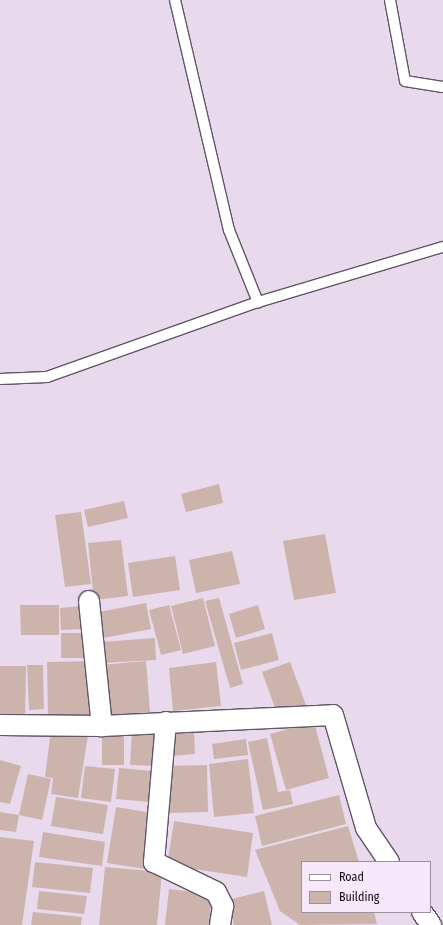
<!DOCTYPE html>
<style>
body{margin:0}
#map{position:relative;width:443px;height:925px;overflow:hidden;background:#e9d9ed;font-family:"Fira Sans Condensed",sans-serif}
div>[style]{position:absolute}
.building>*{inset:0;background:#ccb3ac}
.roads{filter:drop-shadow(1px 0 #625565) drop-shadow(-1px 0 #625565) drop-shadow(0 1px #625565) drop-shadow(0 -1px #625565)}
.service>*{height:10px;margin:-5px;padding:0 5px;transform-origin:5px;border-radius:5px;background:#fff}
.minor>*{height:20px;margin:-10px;padding:0 10px;transform-origin:10px;border-radius:10px;background:#fff}
span{translate:-50% -50%;white-space:nowrap;text-align:center;line-height:1.15;-webkit-text-stroke:4px #f7e7fa;paint-order:stroke}
.legend{position:absolute;left:301px;top:861px;width:130px;height:52px;box-sizing:border-box;background:#f7e7fa;border:1px solid #9b8f9d;margin:0;padding:5px 7px;list-style:none;font-size:12px;color:#110c12}
.legend li{display:flex;align-items:center;gap:8px;height:20px}
.legend b{width:20px;border:1px solid #9b8f9d}
</style>
<div id="map">
<div class="building">
<i style="clip-path:polygon(219px 484px,223px 503px,186px 512px,181px 494px)"></i>
<i style="clip-path:polygon(124px 501px,128px 518px,88px 527px,84px 510px)"></i>
<i style="clip-path:polygon(81px 512px,91px 584px,65px 587px,55px 515px)"></i>
<i style="clip-path:polygon(325px 534px,336px 593px,294px 600px,283px 541px)"></i>
<i style="clip-path:polygon(121px 540px,128px 596px,94px 600px,88px 543px)"></i>
<i style="clip-path:polygon(232px 551px,240px 584px,196px 593px,189px 560px)"></i>
<i style="clip-path:polygon(175px 556px,180px 590px,133px 597px,128px 563px)"></i>
<i style="clip-path:polygon(203px 598px,215px 646px,183px 654px,171px 606px)"></i>
<i style="clip-path:polygon(219px 598px,243px 684px,230px 688px,205px 601px)"></i>
<i style="clip-path:polygon(146px 603px,151px 629px,103px 638px,99px 612px)"></i>
<i style="clip-path:polygon(20px 605px,59px 605px,59px 635px,21px 635px)"></i>
<i style="clip-path:polygon(169px 605px,181px 650px,161px 655px,149px 610px)"></i>
<i style="clip-path:polygon(258px 605px,265px 629px,236px 638px,229px 614px)"></i>
<i style="clip-path:polygon(83px 606px,85px 629px,61px 630px,60px 608px)"></i>
<i style="clip-path:polygon(61px 633px,87px 633px,87px 658px,61px 658px)"></i>
<i style="clip-path:polygon(272px 633px,279px 660px,241px 670px,234px 643px)"></i>
<i style="clip-path:polygon(155px 638px,156px 660px,102px 663px,101px 642px)"></i>
<i style="clip-path:polygon(90px 661px,91px 717px,48px 718px,47px 662px)"></i>
<i style="clip-path:polygon(146px 661px,150px 712px,104px 716px,100px 665px)"></i>
<i style="clip-path:polygon(216px 662px,221px 706px,173px 711px,169px 668px)"></i>
<i style="clip-path:polygon(290px 662px,306px 705px,278px 716px,262px 672px)"></i>
<i style="clip-path:polygon(27px 665px,43px 665px,44px 709px,29px 710px)"></i>
<i style="clip-path:polygon(0 666px,26px 666px,25px 723px,0 722px)"></i>
<i style="clip-path:polygon(314px 722px,329px 778px,286px 790px,270px 734px)"></i>
<i style="clip-path:polygon(51px 730px,88px 735px,78px 798px,51px 794px,53px 778px,45px 777px)"></i>
<i style="clip-path:polygon(194px 730px,195px 754px,170px 756px,168px 732px)"></i>
<i style="clip-path:polygon(132px 732px,160px 733px,158px 766px,130px 765px)"></i>
<i style="clip-path:polygon(124px 733px,124px 765px,102px 765px,102px 734px)"></i>
<i style="clip-path:polygon(267px 738px,278px 792px,290px 790px,293px 804px,263px 810px,248px 742px)"></i>
<i style="clip-path:polygon(246px 739px,248px 755px,214px 759px,212px 744px)"></i>
<i style="clip-path:polygon(248px 759px,254px 813px,214px 817px,209px 764px)"></i>
<i style="clip-path:polygon(0 760px,21px 766px,10px 804px,0 802px)"></i>
<i style="clip-path:polygon(207px 765px,208px 812px,165px 813px,164px 766px)"></i>
<i style="clip-path:polygon(85px 766px,115px 769px,111px 802px,81px 798px)"></i>
<i style="clip-path:polygon(119px 768px,152px 771px,149px 802px,116px 799px)"></i>
<i style="clip-path:polygon(28px 774px,51px 779px,42px 820px,19px 815px)"></i>
<i style="clip-path:polygon(339px 795px,346px 824px,262px 846px,255px 816px)"></i>
<i style="clip-path:polygon(56px 797px,108px 805px,103px 834px,51px 826px)"></i>
<i style="clip-path:polygon(116px 807px,153px 813px,145px 869px,107px 863px)"></i>
<i style="clip-path:polygon(0 812px,19px 815px,16px 832px,0 830px)"></i>
<i style="clip-path:polygon(174px 821px,253px 833px,247px 877px,167px 865px)"></i>
<i style="clip-path:polygon(348px 826px,359px 862px,302px 862px,302px 912px,374px 912px,377px 924px,300px 925px,280px 911px,255px 850px)"></i>
<i style="clip-path:polygon(43px 832px,105px 842px,102px 866px,39px 857px)"></i>
<i style="clip-path:polygon(0 837px,34px 841px,22px 925px,0 925px)"></i>
<i style="clip-path:polygon(35px 862px,93px 868px,90px 893px,32px 887px)"></i>
<i style="clip-path:polygon(105px 867px,162px 872px,157px 925px,99px 925px)"></i>
<i style="clip-path:polygon(169px 889px,212px 894px,209px 925px,165px 925px)"></i>
<i style="clip-path:polygon(39px 891px,87px 896px,84px 914px,37px 909px)"></i>
<i style="clip-path:polygon(264px 891px,272px 925px,234px 925px,228px 900px)"></i>
<i style="clip-path:polygon(33px 912px,82px 917px,81px 925px,31px 925px)"></i>
</div>
<div class="roads">
<div class="service">
<i style="left:175px;top:0;width:236px;rotate:76.8deg"></i>
<i style="left:229px;top:230px;width:78px;rotate:68.1deg"></i>
<i style="left:390px;top:0;width:82px;rotate:79.5deg"></i>
<i style="left:405px;top:81px;width:38px;rotate:9deg"></i>
<i style="left:0;top:379px;width:47px;rotate:-2.4deg"></i>
<i style="left:47px;top:377px;width:224px;rotate:-19.6deg"></i>
<i style="left:258px;top:302px;width:193px;rotate:-16.6deg"></i>
</div>
<div class="minor">
<i style="left:89px;top:601px;width:126px;rotate:84.1deg"></i>
<i style="left:166px;top:722px;width:141px;rotate:94.9deg"></i>
<i style="left:154px;top:862px;width:69px;rotate:25.8deg"></i>
<i style="left:216px;top:892px;width:16px;rotate:63deg"></i>
<i style="left:223px;top:906px;width:19px;rotate:99deg"></i>
<i style="left:0;top:725px;width:102px;rotate:0.6deg"></i>
<i style="left:102px;top:726px;width:231px;rotate:-2.7deg"></i>
<i style="left:333px;top:715px;width:118px;rotate:73.7deg"></i>
<i style="left:366px;top:828px;width:41px;rotate:55.9deg"></i>
<i style="left:422px;top:912px;width:16px;rotate:55deg"></i>
</div>
</div>
<ul class="legend">
<li><b style="height:5px;background:#fff"></b>Road</li>
<li><b style="height:11px;background:#ccb3ac"></b>Building</li>
</ul>
</div>
